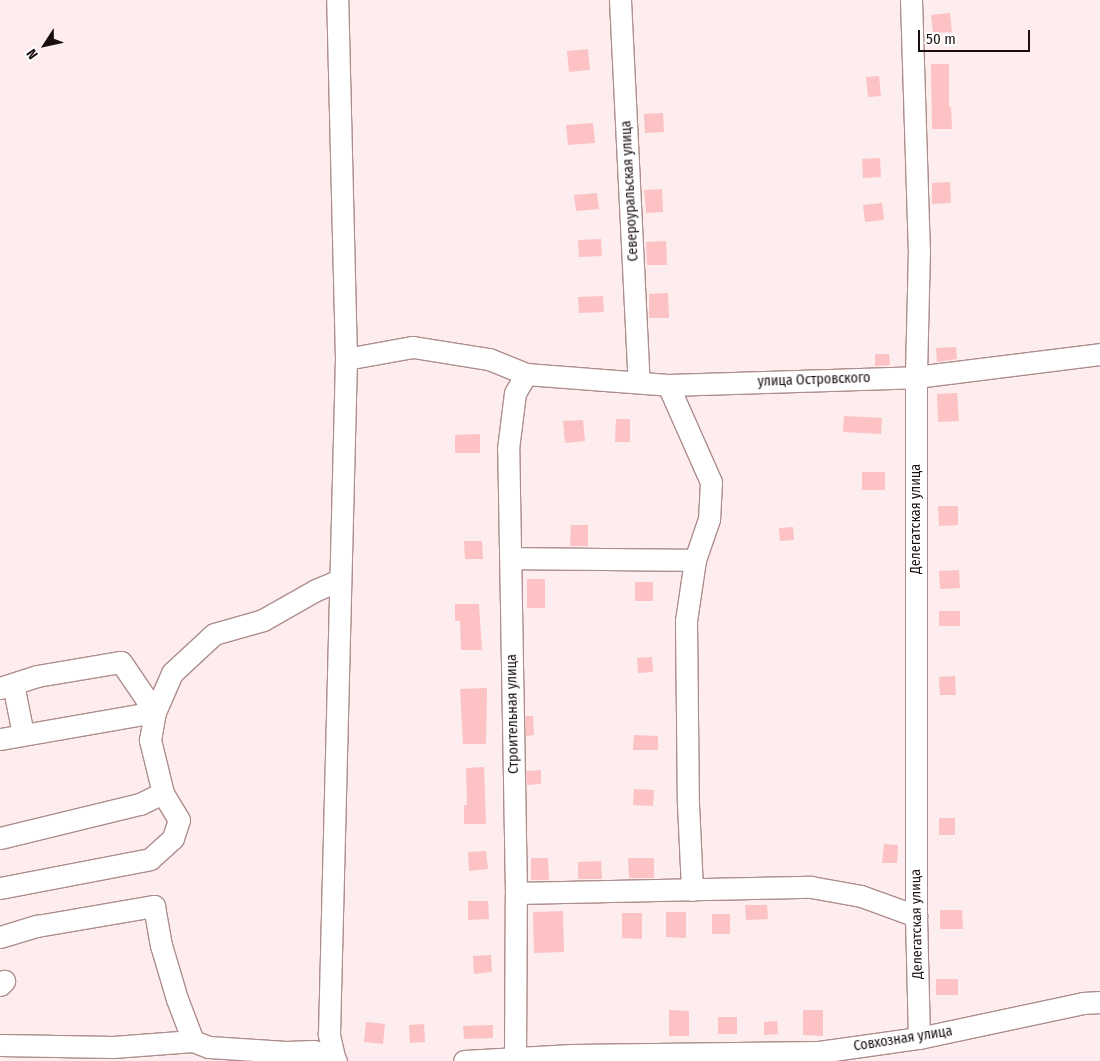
<!DOCTYPE html>
<meta charset="utf-8">
<style>
body{margin:0}
#map{position:relative;width:1100px;height:1061px;overflow:hidden;background:#fdedee;font-family:"Fira Sans Condensed",sans-serif}
div>[style]{position:absolute}
.building>*{inset:0;background:#fcc2c4}
.roads{filter:drop-shadow(1px 0 #ae8d8d) drop-shadow(-1px 0 #ae8d8d) drop-shadow(0 1px #ae8d8d) drop-shadow(0 -1px #ae8d8d)}
.minor>*{height:21px;margin:-10.5px;padding:0 10.5px;transform-origin:10.5px;border-radius:10.5px;background:#fff}
span{translate:-50% -50%;white-space:nowrap;text-align:center;line-height:1.15;-webkit-text-stroke:4px #fff;paint-order:stroke}
.street-label{font-size:14px;color:#1a0e0f}
.north{position:absolute;left:20px;top:20px;width:50px;height:50px;-webkit-text-stroke:4px #fff;paint-order:stroke;rotate:235deg;font-size:14px;font-weight:700;line-height:20px;text-align:center;color:#1a0e0f}
.north::after{content:'';display:block;margin:auto;width:18px;height:22px;background:#1a0e0f;clip-path:polygon(50% 0,100% 100%,50% 72%,0 100%)}
.scale{position:absolute;left:918px;top:30px;width:112px;height:22px;box-sizing:border-box;border:2px solid #1a0e0f;border-top:0;padding-left:6px;font-size:15px;line-height:18px;white-space:nowrap;color:#1a0e0f;-webkit-text-stroke:4px #fff;paint-order:stroke}
</style>
<div id="map">
<div class="building">
<i style="clip-path:polygon(950px 13px,952px 32px,933px 33px,931px 15px)"></i>
<i style="clip-path:polygon(588px 49px,590px 70px,569px 72px,567px 51px)"></i>
<i style="clip-path:polygon(931px 64px,949px 64px,949px 107px,951px 107px,952px 129px,932px 129px)"></i>
<i style="clip-path:polygon(879px 76px,881px 96px,868px 97px,866px 77px)"></i>
<i style="clip-path:polygon(663px 113px,664px 132px,645px 133px,644px 114px)"></i>
<i style="clip-path:polygon(593px 123px,595px 143px,568px 145px,566px 125px)"></i>
<i style="clip-path:polygon(880px 158px,881px 177px,863px 178px,862px 159px)"></i>
<i style="clip-path:polygon(950px 182px,951px 203px,932px 204px,932px 183px)"></i>
<i style="clip-path:polygon(662px 189px,663px 212px,646px 213px,644px 190px)"></i>
<i style="clip-path:polygon(597px 193px,599px 209px,576px 211px,574px 195px)"></i>
<i style="clip-path:polygon(882px 203px,884px 220px,865px 222px,863px 205px)"></i>
<i style="clip-path:polygon(601px 239px,602px 256px,579px 257px,578px 240px)"></i>
<i style="clip-path:polygon(666px 241px,667px 265px,647px 265px,646px 242px)"></i>
<i style="clip-path:polygon(668px 293px,669px 318px,649px 318px,649px 294px)"></i>
<i style="clip-path:polygon(603px 296px,604px 312px,579px 313px,578px 297px)"></i>
<i style="clip-path:polygon(956px 347px,957px 359px,937px 362px,936px 348px)"></i>
<i style="clip-path:polygon(875px 354px,889px 354px,890px 365px,875px 366px)"></i>
<i style="clip-path:polygon(957px 393px,959px 421px,938px 422px,937px 394px)"></i>
<i style="clip-path:polygon(844px 416px,882px 418px,881px 434px,843px 432px)"></i>
<i style="clip-path:polygon(616px 419px,630px 419px,630px 442px,615px 442px)"></i>
<i style="clip-path:polygon(583px 420px,585px 441px,565px 443px,563px 421px)"></i>
<i style="clip-path:polygon(480px 434px,480px 453px,455px 453px,455px 435px)"></i>
<i style="clip-path:polygon(862px 472px,885px 472px,885px 490px,862px 490px)"></i>
<i style="clip-path:polygon(938px 506px,958px 506px,958px 525px,939px 526px)"></i>
<i style="clip-path:polygon(571px 525px,588px 525px,588px 546px,570px 546px)"></i>
<i style="clip-path:polygon(793px 527px,794px 540px,780px 541px,779px 528px)"></i>
<i style="clip-path:polygon(464px 541px,482px 541px,483px 559px,465px 559px)"></i>
<i style="clip-path:polygon(959px 570px,960px 588px,940px 589px,939px 571px)"></i>
<i style="clip-path:polygon(527px 579px,545px 579px,545px 608px,527px 608px)"></i>
<i style="clip-path:polygon(635px 582px,653px 582px,653px 601px,635px 601px)"></i>
<i style="clip-path:polygon(455px 604px,479px 604px,482px 650px,461px 650px,460px 621px,455px 621px)"></i>
<i style="clip-path:polygon(939px 611px,960px 611px,960px 626px,939px 626px)"></i>
<i style="clip-path:polygon(652px 657px,653px 672px,638px 673px,637px 658px)"></i>
<i style="clip-path:polygon(955px 676px,956px 695px,940px 695px,939px 677px)"></i>
<i style="clip-path:polygon(487px 688px,486px 744px,463px 744px,460px 689px)"></i>
<i style="clip-path:polygon(525px 716px,533px 716px,534px 735px,526px 736px)"></i>
<i style="clip-path:polygon(634px 735px,658px 736px,658px 750px,633px 750px)"></i>
<i style="clip-path:polygon(484px 767px,486px 824px,464px 824px,464px 805px,467px 805px,466px 768px)"></i>
<i style="clip-path:polygon(541px 770px,541px 784px,527px 785px,526px 771px)"></i>
<i style="clip-path:polygon(634px 789px,654px 790px,653px 806px,633px 805px)"></i>
<i style="clip-path:polygon(939px 818px,955px 818px,955px 835px,939px 835px)"></i>
<i style="clip-path:polygon(884px 844px,898px 845px,897px 863px,882px 863px)"></i>
<i style="clip-path:polygon(486px 851px,488px 869px,469px 871px,468px 852px)"></i>
<i style="clip-path:polygon(531px 858px,548px 858px,549px 880px,531px 880px)"></i>
<i style="clip-path:polygon(628px 858px,654px 858px,654px 878px,629px 878px)"></i>
<i style="clip-path:polygon(601px 861px,602px 879px,578px 879px,578px 862px)"></i>
<i style="clip-path:polygon(468px 901px,488px 901px,489px 919px,468px 920px)"></i>
<i style="clip-path:polygon(745px 905px,767px 905px,768px 919px,746px 920px)"></i>
<i style="clip-path:polygon(940px 910px,962px 910px,963px 929px,940px 929px)"></i>
<i style="clip-path:polygon(563px 911px,564px 952px,534px 953px,533px 912px)"></i>
<i style="clip-path:polygon(666px 912px,686px 912px,686px 938px,666px 937px)"></i>
<i style="clip-path:polygon(622px 913px,642px 913px,642px 939px,622px 938px)"></i>
<i style="clip-path:polygon(712px 914px,730px 914px,730px 934px,712px 934px)"></i>
<i style="clip-path:polygon(491px 955px,492px 972px,474px 974px,473px 956px)"></i>
<i style="clip-path:polygon(936px 979px,958px 979px,958px 995px,936px 995px)"></i>
<i style="clip-path:polygon(669px 1010px,689px 1011px,689px 1036px,669px 1036px)"></i>
<i style="clip-path:polygon(803px 1010px,823px 1010px,823px 1036px,803px 1035px)"></i>
<i style="clip-path:polygon(718px 1017px,737px 1017px,737px 1034px,718px 1034px)"></i>
<i style="clip-path:polygon(777px 1021px,778px 1034px,764px 1035px,764px 1022px)"></i>
<i style="clip-path:polygon(366px 1022px,385px 1024px,383px 1044px,364px 1042px)"></i>
<i style="clip-path:polygon(424px 1024px,425px 1042px,410px 1043px,409px 1025px)"></i>
<i style="clip-path:polygon(493px 1025px,493px 1038px,464px 1039px,463px 1026px)"></i>
</div>
<div class="roads">
<div class="minor">
<i style="left:620px;top:0;width:382px;rotate:87.2deg"></i>
<i style="left:911px;top:0;width:250px;rotate:88.2deg"></i>
<i style="left:919px;top:250px;width:127px;rotate:91.4deg"></i>
<i style="left:916px;top:377px;width:539px;rotate:90deg"></i>
<i style="left:916px;top:916px;width:122px;rotate:88.6deg"></i>
<i style="left:346px;top:359px;width:68px;rotate:-10.2deg"></i>
<i style="left:413px;top:347px;width:77px;rotate:9deg"></i>
<i style="left:489px;top:359px;width:40px;rotate:22deg"></i>
<i style="left:526px;top:374px;width:142px;rotate:4.4deg"></i>
<i style="left:668px;top:385px;width:248px;rotate:-1.8deg"></i>
<i style="left:916px;top:377px;width:185px;rotate:-7.1deg"></i>
<i style="left:668px;top:385px;width:106px;rotate:66.1deg"></i>
<i style="left:711px;top:482px;width:37px;rotate:93deg"></i>
<i style="left:709px;top:519px;width:43px;rotate:108.9deg"></i>
<i style="left:695px;top:560px;width:62px;rotate:98.4deg"></i>
<i style="left:686px;top:621px;width:183px;rotate:89.4deg"></i>
<i style="left:688px;top:804px;width:86px;rotate:87.3deg"></i>
<i style="left:511px;top:558px;width:184px;rotate:0.6deg"></i>
<i style="left:13px;top:684px;width:51px;rotate:78.7deg"></i>
<i style="left:0;top:688px;width:39px;rotate:-18deg"></i>
<i style="left:37px;top:676px;width:85px;rotate:-9.5deg"></i>
<i style="left:121px;top:662px;width:60px;rotate:55.8deg"></i>
<i style="left:155px;top:712px;width:157px;rotate:170.1deg"></i>
<i style="left:0;top:838px;width:144px;rotate:-13.7deg"></i>
<i style="left:140px;top:804px;width:25px;rotate:-26deg"></i>
<i style="left:0;top:888px;width:153px;rotate:-10.9deg"></i>
<i style="left:150px;top:859px;width:31px;rotate:-42deg"></i>
<i style="left:173px;top:838px;width:19px;rotate:-72deg"></i>
<i style="left:179px;top:820px;width:31px;rotate:-121deg"></i>
<i style="left:163px;top:793px;width:55px;rotate:-103.8deg"></i>
<i style="left:150px;top:740px;width:28px;rotate:-80deg"></i>
<i style="left:155px;top:712px;width:43px;rotate:-66.4deg"></i>
<i style="left:172px;top:673px;width:57px;rotate:-42.9deg"></i>
<i style="left:214px;top:634px;width:51px;rotate:-15.9deg"></i>
<i style="left:263px;top:620px;width:61px;rotate:-29.5deg"></i>
<i style="left:316px;top:590px;width:26px;rotate:-23deg"></i>
<i style="left:516px;top:893px;width:295px;rotate:-1.2deg"></i>
<i style="left:811px;top:887px;width:51px;rotate:10.2deg"></i>
<i style="left:861px;top:896px;width:59px;rotate:20deg"></i>
<i style="left:0;top:937px;width:39px;rotate:-17deg"></i>
<i style="left:37px;top:926px;width:119px;rotate:-9.7deg"></i>
<i style="left:154px;top:906px;width:40px;rotate:80deg"></i>
<i style="left:161px;top:945px;width:56px;rotate:73.5deg"></i>
<i style="left:177px;top:999px;width:45px;rotate:69.1deg"></i>
<i style="left:0;top:985px;width:6px;rotate:-45deg"></i>
<i style="left:0;top:1045px;width:113px;rotate:1deg"></i>
<i style="left:113px;top:1047px;width:80px;rotate:-4.3deg"></i>
<i style="left:193px;top:1041px;width:17px;rotate:21deg"></i>
<i style="left:209px;top:1047px;width:77px;rotate:3.7deg"></i>
<i style="left:286px;top:1052px;width:28px;rotate:-2deg"></i>
<i style="left:314px;top:1051px;width:24px;rotate:24deg"></i>
<i style="left:515px;top:1057px;width:164px;rotate:-89.7deg"></i>
<i style="left:516px;top:893px;width:444px;rotate:-91deg"></i>
<i style="left:508px;top:449px;width:56px;rotate:-82.9deg"></i>
<i style="left:515px;top:393px;width:22px;rotate:-60deg"></i>
<i style="left:335px;top:1061px;width:28px;rotate:-103deg"></i>
<i style="left:329px;top:1034px;width:675px;rotate:-88.56deg"></i>
<i style="left:346px;top:359px;width:359px;rotate:-91.4deg"></i>
<i style="left:464px;top:1061px;width:108px;rotate:-3.2deg"></i>
<i style="left:572px;top:1055px;width:247px;rotate:-0.7deg"></i>
<i style="left:819px;top:1052px;width:101px;rotate:-8deg"></i>
<i style="left:919px;top:1038px;width:168px;rotate:-12deg"></i>
<i style="left:1083px;top:1003px;width:17px;rotate:-3deg"></i>
</div>
</div>
<div class="street-label">
<span style="left:630px;top:191px;rotate:-93deg">Североуральская улица</span>
<span style="left:814px;top:380px;rotate:-2deg">улица Островского</span>
<span style="left:916px;top:519px;rotate:-90deg">Делегатская улица</span>
<span style="left:513px;top:714px;rotate:-91deg">Строительная улица</span>
<span style="left:917px;top:924px;rotate:-91deg">Делегатская улица</span>
<span style="left:903px;top:1039px;rotate:-9deg">Совхозная улица</span>
</div>
<div class="north">N</div>
<div class="scale">50 m</div>
</div>
